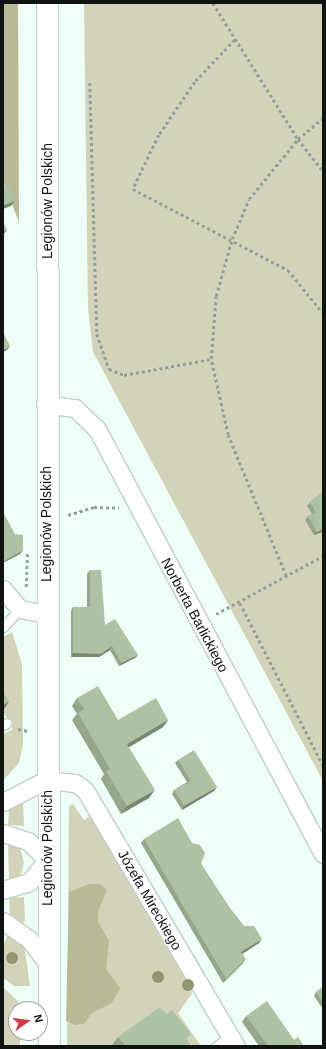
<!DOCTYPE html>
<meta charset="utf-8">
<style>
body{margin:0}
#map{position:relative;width:326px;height:1049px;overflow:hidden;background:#effef7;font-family:Arial,sans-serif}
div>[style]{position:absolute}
.green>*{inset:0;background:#d3d3ba}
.forest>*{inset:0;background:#bab995}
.path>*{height:2.5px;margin-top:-1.25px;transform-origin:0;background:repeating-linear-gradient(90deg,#95a09b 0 3px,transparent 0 6px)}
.roads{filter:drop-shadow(1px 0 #c0cec7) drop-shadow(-1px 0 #c0cec7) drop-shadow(0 1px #c0cec7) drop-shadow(0 -1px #c0cec7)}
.service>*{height:9px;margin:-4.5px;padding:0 4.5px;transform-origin:4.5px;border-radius:4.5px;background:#fff}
.minor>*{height:17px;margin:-8.5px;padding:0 8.5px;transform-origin:8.5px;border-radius:8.5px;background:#fff}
.tertiary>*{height:21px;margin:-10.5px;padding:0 10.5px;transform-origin:10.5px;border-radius:10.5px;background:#fff}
.trees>*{width:12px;height:12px;margin:-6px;border-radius:50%;background:#92976f}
.wall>*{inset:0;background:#94a78b}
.shaded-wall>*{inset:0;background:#788871}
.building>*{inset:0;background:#acc2a2}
span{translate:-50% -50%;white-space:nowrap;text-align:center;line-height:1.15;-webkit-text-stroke:3px #fff;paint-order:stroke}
.street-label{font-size:14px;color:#0f1411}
.frame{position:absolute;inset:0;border:4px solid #0f1411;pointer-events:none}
.north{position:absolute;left:8px;top:1001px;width:40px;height:40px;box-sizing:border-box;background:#fff;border:1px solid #9fa1a0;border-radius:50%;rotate:76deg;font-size:11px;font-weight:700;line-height:16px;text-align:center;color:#0f1411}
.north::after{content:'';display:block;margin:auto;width:14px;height:18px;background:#ce3e4b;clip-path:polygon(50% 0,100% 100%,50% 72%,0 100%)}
</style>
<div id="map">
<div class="green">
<i style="clip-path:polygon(84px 3px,323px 3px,323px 781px,93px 352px,88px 309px)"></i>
<i style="clip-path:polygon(12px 632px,22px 664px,23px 745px,19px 763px,3px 781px,3px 734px,13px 729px,3px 711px,3px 637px)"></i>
<i style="clip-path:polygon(23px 802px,24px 826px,8px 825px,9px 809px)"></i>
<i style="clip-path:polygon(73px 804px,84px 820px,90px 816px,191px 989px,192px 994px,178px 1013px,201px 1046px,122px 1035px,110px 1046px,67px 1046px,69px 806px)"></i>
<i style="clip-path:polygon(8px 842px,20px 847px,24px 863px,21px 874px,9px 882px)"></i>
<i style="clip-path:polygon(24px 897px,25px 921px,23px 923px,10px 915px,9px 898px)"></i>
<i style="clip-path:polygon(9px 932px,24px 944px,30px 986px,14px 986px,3px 978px,3px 946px)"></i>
<i style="clip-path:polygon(3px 987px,18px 1001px,16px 1033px,20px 1033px,20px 1046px,3px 1046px)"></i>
</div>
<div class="forest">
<i style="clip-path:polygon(3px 3px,18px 3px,19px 222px,3px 181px)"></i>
<i style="clip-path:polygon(90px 884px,100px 884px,107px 890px,98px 911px,98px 922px,109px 941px,106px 969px,120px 988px,112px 1003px,92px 1013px,84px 1024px,75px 1025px,66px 1021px,69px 892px)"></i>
</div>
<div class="path">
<i style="left:213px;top:3px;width:160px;rotate:58deg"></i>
<i style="left:298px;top:139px;width:41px;rotate:52deg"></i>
<i style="left:235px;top:40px;width:58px;rotate:133.6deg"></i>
<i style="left:195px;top:82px;width:64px;rotate:124.2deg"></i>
<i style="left:159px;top:135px;width:60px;rotate:115.7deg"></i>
<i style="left:133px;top:189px;width:175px;rotate:27.6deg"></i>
<i style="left:288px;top:270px;width:55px;rotate:50.9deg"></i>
<i style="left:90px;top:83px;width:251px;rotate:88.4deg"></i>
<i style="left:97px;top:334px;width:37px;rotate:71deg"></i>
<i style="left:109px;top:369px;width:16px;rotate:22deg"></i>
<i style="left:124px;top:375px;width:88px;rotate:-10.4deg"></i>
<i style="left:68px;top:515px;width:27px;rotate:-17deg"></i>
<i style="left:94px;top:507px;width:25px;rotate:2deg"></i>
<i style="left:286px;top:576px;width:152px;rotate:-112.4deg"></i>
<i style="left:228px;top:435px;width:78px;rotate:-102.6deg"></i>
<i style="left:211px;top:359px;width:63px;rotate:-85.5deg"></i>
<i style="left:216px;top:296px;width:59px;rotate:-74.3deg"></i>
<i style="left:232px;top:239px;width:43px;rotate:-67deg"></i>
<i style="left:249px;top:199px;width:77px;rotate:-50.8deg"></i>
<i style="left:298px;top:139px;width:33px;rotate:-40deg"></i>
<i style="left:26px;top:587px;width:36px;rotate:-88deg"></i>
<i style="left:240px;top:603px;width:182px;rotate:62.9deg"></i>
<i style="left:216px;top:614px;width:122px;rotate:-28.5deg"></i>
<i style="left:18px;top:729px;width:11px;rotate:10deg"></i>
</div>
<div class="roads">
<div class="service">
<i style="left:3px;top:627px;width:25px;rotate:-47deg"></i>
<i style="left:3px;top:725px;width:4px;rotate:-27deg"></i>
<i style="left:217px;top:1046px;width:15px;rotate:-37deg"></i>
</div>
<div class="minor">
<i style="left:45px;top:404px;width:30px;rotate:8deg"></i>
<i style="left:75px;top:408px;width:30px;rotate:44deg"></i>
<i style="left:97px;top:429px;width:481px;rotate:62deg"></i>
<i style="left:3px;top:589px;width:26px;rotate:50deg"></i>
<i style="left:20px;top:609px;width:26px;rotate:11deg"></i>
<i style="left:3px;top:802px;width:48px;rotate:-27.1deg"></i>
<i style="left:46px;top:780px;width:29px;rotate:6deg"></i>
<i style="left:75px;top:783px;width:12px;rotate:35deg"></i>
<i style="left:85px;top:790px;width:297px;rotate:59.5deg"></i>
<i style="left:3px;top:833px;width:26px;rotate:18deg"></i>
<i style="left:28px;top:841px;width:27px;rotate:45deg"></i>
<i style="left:47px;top:860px;width:28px;rotate:129deg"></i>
<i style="left:29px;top:882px;width:27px;rotate:163deg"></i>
<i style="left:3px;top:921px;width:32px;rotate:35deg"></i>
<i style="left:29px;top:939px;width:31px;rotate:53deg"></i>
</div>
<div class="tertiary">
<i style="left:47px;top:3px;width:1043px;rotate:89.89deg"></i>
</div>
</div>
<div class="trees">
<i style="left:12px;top:958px"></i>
<i style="left:158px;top:977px"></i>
<i style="left:188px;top:985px"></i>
</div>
<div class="wall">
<i style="clip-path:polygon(323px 492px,323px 533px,322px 532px,314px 535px,305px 520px,308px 516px,312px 514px,307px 506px,310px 502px)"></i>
<i style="clip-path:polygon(90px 570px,105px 625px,138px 655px,135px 658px,119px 666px,110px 650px,99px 657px,71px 657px,71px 611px,73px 607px,87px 607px,87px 574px)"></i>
<i style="clip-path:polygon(77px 698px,118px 720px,168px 720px,163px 727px,129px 747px,149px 798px,121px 814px,101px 779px,104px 774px,72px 720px,77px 714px,72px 706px)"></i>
<i style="clip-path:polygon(178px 760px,214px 791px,182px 810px,172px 794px,174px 790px,187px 782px,175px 763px)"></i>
<i style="clip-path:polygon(144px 839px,201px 864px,229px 907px,244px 926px,259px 943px,242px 954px,243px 963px,223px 983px,141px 843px)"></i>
<i style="clip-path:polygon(323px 987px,323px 1009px,314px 996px,316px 992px)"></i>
<i style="clip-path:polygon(246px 1016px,294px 1040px,304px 1046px,259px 1046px,242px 1022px)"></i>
<i style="clip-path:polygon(118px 1037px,187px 1040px,191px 1046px,111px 1046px)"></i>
</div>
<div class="shaded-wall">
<i style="clip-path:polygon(15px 201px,11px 206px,3px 209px,3px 205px)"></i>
<i style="clip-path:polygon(7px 230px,3px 235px,3px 231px)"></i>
<i style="clip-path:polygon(10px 346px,7px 350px,3px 352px,3px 350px)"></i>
<i style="clip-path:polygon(323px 529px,322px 532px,314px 535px,317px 532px)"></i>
<i style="clip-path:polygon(23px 550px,20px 554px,3px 563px,4px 561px)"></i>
<i style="clip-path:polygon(112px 646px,110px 650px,99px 657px,71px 657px,73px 653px)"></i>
<i style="clip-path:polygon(138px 655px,135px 658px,119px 666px,121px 663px)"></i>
<i style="clip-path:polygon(9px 701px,5px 708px,3px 709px,3px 705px)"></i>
<i style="clip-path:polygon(168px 720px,163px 727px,121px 752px,127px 744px)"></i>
<i style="clip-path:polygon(217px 787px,214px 791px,182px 810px,184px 806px)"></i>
<i style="clip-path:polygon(155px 790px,149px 798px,121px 814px,127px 806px)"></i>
<i style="clip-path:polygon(262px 939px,259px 943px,239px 956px,241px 952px)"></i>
<i style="clip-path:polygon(246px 959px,243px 963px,223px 983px,226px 979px)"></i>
</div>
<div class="building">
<i style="clip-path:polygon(8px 184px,15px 201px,3px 205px,3px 186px)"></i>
<i style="clip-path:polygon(3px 221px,7px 230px,3px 231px)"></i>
<i style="clip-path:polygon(3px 332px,10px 346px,3px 350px)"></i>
<i style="clip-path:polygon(323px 492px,323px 529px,317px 532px,308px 516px,316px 513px,310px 502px)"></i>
<i style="clip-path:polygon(3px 512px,15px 534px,23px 535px,23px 550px,4px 561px,3px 560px)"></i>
<i style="clip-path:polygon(90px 570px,101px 570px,105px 625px,115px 619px,138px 655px,121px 663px,112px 646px,101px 654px,73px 653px,73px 607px,90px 607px)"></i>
<i style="clip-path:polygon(98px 686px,118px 720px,156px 698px,168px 720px,127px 744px,155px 790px,127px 806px,106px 771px,110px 769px,78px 713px,84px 709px,77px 698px)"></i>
<i style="clip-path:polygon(3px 692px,9px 701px,3px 705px)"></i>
<i style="clip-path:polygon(194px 750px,217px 787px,184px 806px,174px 790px,191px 781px,178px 760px)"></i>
<i style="clip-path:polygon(178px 818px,192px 843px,200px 845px,205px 853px,201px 864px,229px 907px,244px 926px,254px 926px,262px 939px,241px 952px,246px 959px,226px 979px,144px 839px)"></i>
<i style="clip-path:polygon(323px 987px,323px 1002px,316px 992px)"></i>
<i style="clip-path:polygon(267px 1001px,294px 1040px,298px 1037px,304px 1046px,268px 1046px,246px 1016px)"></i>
<i style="clip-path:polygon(160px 1007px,167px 1014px,172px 1010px,191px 1034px,186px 1039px,191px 1046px,124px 1046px,125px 1045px,118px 1037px)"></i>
</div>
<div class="street-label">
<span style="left:47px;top:201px;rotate:-90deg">Legionów Polskich</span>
<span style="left:46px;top:524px;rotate:-90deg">Legionów Polskich</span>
<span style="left:195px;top:615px;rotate:62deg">Norberta Barlickiego</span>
<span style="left:47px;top:848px;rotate:-90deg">Legionów Polskich</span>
<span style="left:150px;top:900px;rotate:60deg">Józefa Mireckiego</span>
</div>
<div class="frame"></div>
<div class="north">N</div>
</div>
